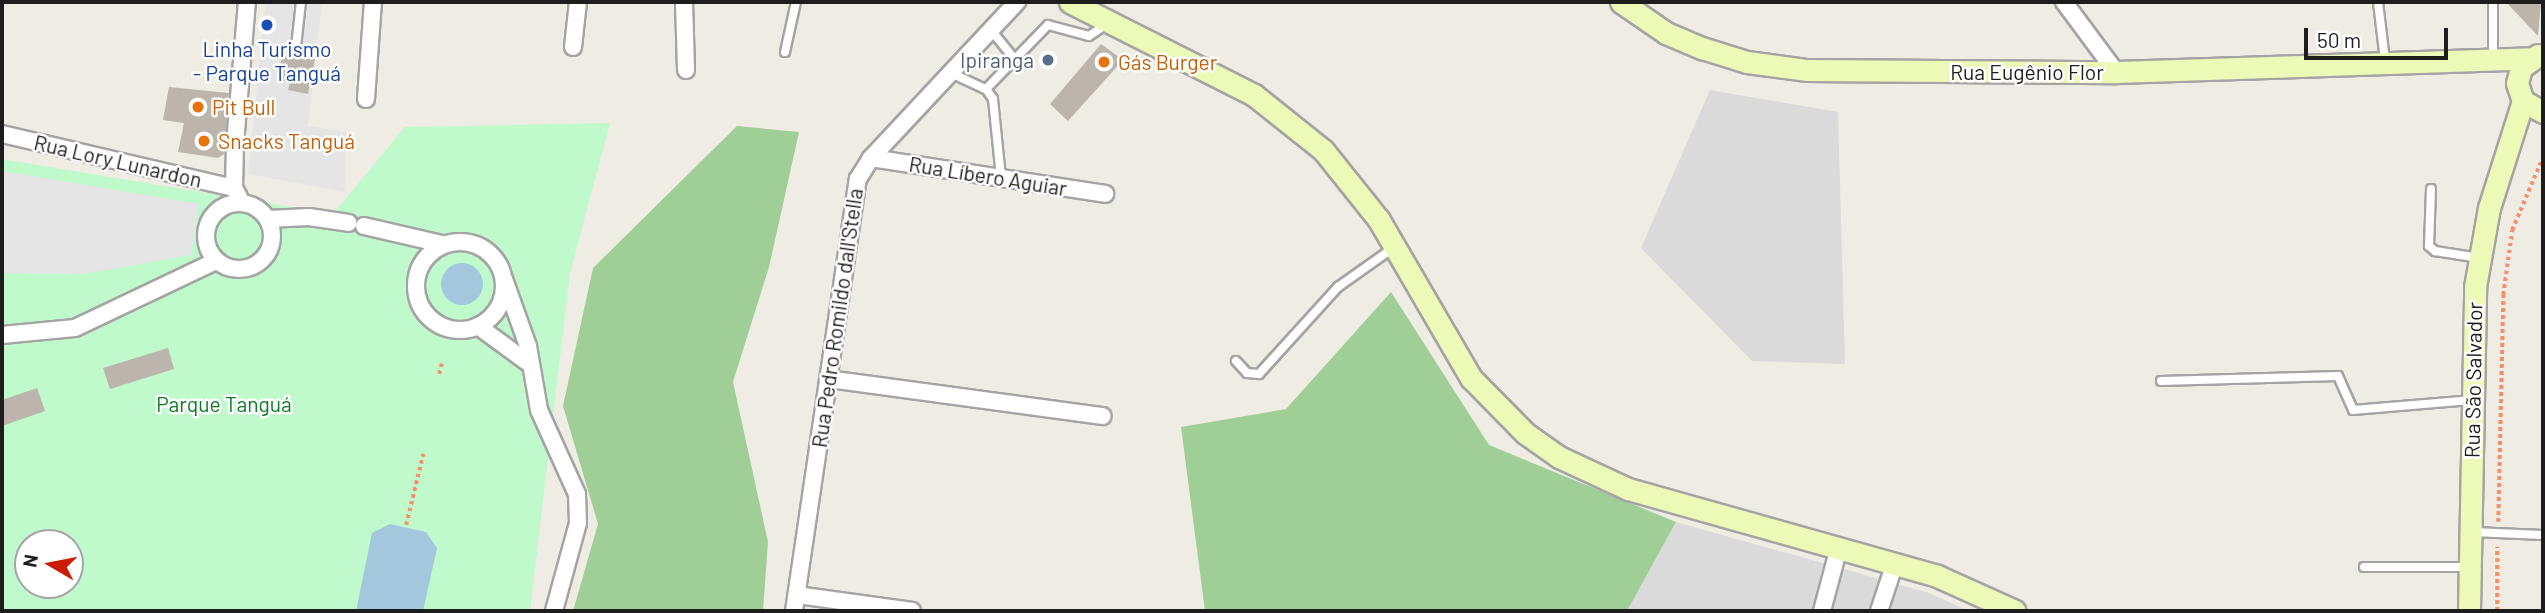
<!DOCTYPE html>
<meta charset="utf-8">
<style>
body{margin:0}
#map{position:relative;width:2545px;height:613px;overflow:hidden;background:#efece3;font-family:Barlow,sans-serif}
div>[style]{position:absolute}
.residential>*{inset:0;background:#dbdada}
.forest>*{inset:0;background:#a0ce97}
.park>*{inset:0;background:#bff9cc}
.parking>*{inset:0;background:#e5e5e5}
.water>*{inset:0;background:#a3c8dd}
.round{border-radius:50%}
.building>*{inset:0;background:#bbb5ac}
.path>*{height:3.5px;margin-top:-1.75px;transform-origin:0;background:repeating-linear-gradient(90deg,#fa8c69 0 3.5px,transparent 0 7px)}
.roads{filter:drop-shadow(2px 0 #a4a4a4) drop-shadow(-2px 0 #a4a4a4) drop-shadow(0 2px #a4a4a4) drop-shadow(0 -2px #a4a4a4)}
.lane>*{height:8px;margin:-4px;padding:0 4px;transform-origin:4px;border-radius:4px;background:#fff}
.street>*{height:16px;margin:-8px;padding:0 8px;transform-origin:8px;border-radius:8px;background:#fff}
.street>.ring{margin:-8px;padding:0;box-sizing:content-box;background:none;border:16px solid #fff;border-radius:50%}
.secondary>*{height:21px;margin:-10.5px;padding:0 10.5px;transform-origin:10.5px;border-radius:10.5px;background:#edf9b6}
.dots>*{width:19px;height:19px;translate:-50% -50%;box-sizing:border-box;border:4px solid #fff;border-radius:50%}
span{translate:-50% -50%;white-space:nowrap;text-align:center;line-height:1.15;-webkit-text-stroke:5px #fff;paint-order:stroke}
.transit-label{font-size:21px;color:#164399}
.service-label{font-size:21px;color:#4e5e75}
.right{translate:-100% -50%;text-align:right}
.food-label{font-size:21px;color:#c56008}
.left{translate:0 -50%;text-align:left}
.street-label{font-size:21px;color:#1d1d1d}
.park-label{font-size:21px;color:#0b7c24}
.frame{position:absolute;inset:0;border:4px solid #1d1d1d;pointer-events:none}
.north{position:absolute;left:14px;top:529px;width:70px;height:70px;box-sizing:border-box;background:#fff;border:2px solid #a5a5a5;border-radius:50%;rotate:280deg;font-size:19px;font-weight:700;line-height:28px;text-align:center;color:#1d1d1d}
.north::after{content:'';display:block;margin:auto;width:24px;height:32px;background:#cb1c00;clip-path:polygon(50% 0,100% 100%,50% 72%,0 100%)}
.scale{position:absolute;left:2304px;top:28px;width:144px;height:32px;box-sizing:border-box;border:4px solid #1d1d1d;border-top:0;padding-left:9px;font-size:21px;line-height:24px;white-space:nowrap;color:#1d1d1d;-webkit-text-stroke:5px #fff;paint-order:stroke}
</style>
<div id="map">
<div class="residential">
<i style="clip-path:polygon(1710px 90px,1838px 112px,1845px 364px,1752px 361px,1641px 248px)"></i>
<i style="clip-path:polygon(1676px 522px,1929px 593px,1969px 611px,1627px 611px)"></i>
</div>
<div class="forest">
<i style="clip-path:polygon(737px 126px,799px 132px,769px 267px,733px 382px,768px 542px,763px 611px,573px 611px,598px 524px,563px 406px,593px 268px)"></i>
<i style="clip-path:polygon(1391px 292px,1489px 445px,1676px 522px,1627px 611px,1205px 611px,1181px 427px,1286px 409px)"></i>
</div>
<div class="park">
<i style="clip-path:polygon(evenodd,610px 123px,570px 273px,530px 611px,2px 611px,2px 159px,333px 214px,405px 127px,610px 123px,28px 543px,70px 543px,70px 585px,28px 585px,28px 543px)"></i>
</div>
<div class="parking">
<i style="clip-path:polygon(266px 2px,322px 2px,308px 126px,346px 132px,345px 192px,248px 174px)"></i>
<i style="clip-path:polygon(2px 171px,199px 204px,191px 255px,83px 274px,2px 273px)"></i>
</div>
<div class="water">
<i class="round" style="left:441px;top:263px;width:42px;height:42px"></i>
<i style="clip-path:polygon(390px 524px,426px 532px,437px 548px,423px 611px,356px 611px,372px 533px)"></i>
</div>
<div class="building">
<i style="clip-path:polygon(2506px 2px,2541px 2px,2538px 36px)"></i>
<i style="clip-path:polygon(1101px 44px,1123px 60px,1068px 121px,1050px 104px)"></i>
<i style="clip-path:polygon(282px 56px,315px 59px,308px 94px,288px 90px,290px 82px,277px 80px)"></i>
<i style="clip-path:polygon(169px 87px,229px 93px,224px 154px,218px 158px,178px 152px,184px 123px,163px 120px)"></i>
<i style="clip-path:polygon(168px 348px,174px 369px,110px 389px,103px 368px)"></i>
<i style="clip-path:polygon(37px 388px,45px 411px,2px 426px,2px 400px)"></i>
</div>
<div class="path">
<i style="left:439px;top:374px;width:12px;rotate:-76deg"></i>
<i style="left:2498px;top:522px;width:227px;rotate:-88.7deg"></i>
<i style="left:2503px;top:295px;width:66px;rotate:-82.1deg"></i>
<i style="left:2512px;top:230px;width:79px;rotate:-67deg"></i>
<i style="left:406px;top:525px;width:73px;rotate:-76.5deg"></i>
<i style="left:2497px;top:611px;width:64px;rotate:-90deg"></i>
</div>
<div class="roads">
<div class="lane">
<i style="left:2378px;top:2px;width:59px;rotate:83.2deg"></i>
<i style="left:2493px;top:2px;width:55px;rotate:90deg"></i>
<i style="left:991px;top:30px;width:35px;rotate:51deg"></i>
<i style="left:296px;top:47px;width:45px;rotate:-83.7deg"></i>
<i style="left:785px;top:52px;width:51px;rotate:-77.6deg"></i>
<i style="left:951px;top:73px;width:38px;rotate:25deg"></i>
<i style="left:986px;top:89px;width:12px;rotate:55deg"></i>
<i style="left:993px;top:99px;width:79px;rotate:84.2deg"></i>
<i style="left:986px;top:89px;width:89px;rotate:-45.9deg"></i>
<i style="left:1048px;top:25px;width:42px;rotate:15deg"></i>
<i style="left:1089px;top:36px;width:22px;rotate:-34deg"></i>
<i style="left:2431px;top:189px;width:57px;rotate:92deg"></i>
<i style="left:2429px;top:246px;width:8px;rotate:40deg"></i>
<i style="left:2435px;top:251px;width:45px;rotate:9deg"></i>
<i style="left:1236px;top:361px;width:16px;rotate:47deg"></i>
<i style="left:1247px;top:373px;width:12px;rotate:5deg"></i>
<i style="left:1259px;top:374px;width:118px;rotate:-47.8deg"></i>
<i style="left:1338px;top:287px;width:67px;rotate:-35.3deg"></i>
<i style="left:2161px;top:381px;width:177px;rotate:-1.6deg"></i>
<i style="left:2338px;top:376px;width:37px;rotate:66deg"></i>
<i style="left:2353px;top:410px;width:118px;rotate:-4.8deg"></i>
<i style="left:2473px;top:532px;width:70px;rotate:2.5deg"></i>
<i style="left:2364px;top:567px;width:105px"></i>
</div>
<div class="street">
<i style="left:684px;top:2px;width:68px;rotate:88.3deg"></i>
<i style="left:2064px;top:2px;width:87px;rotate:53.4deg"></i>
<i style="left:573px;top:47px;width:45px;rotate:-83.7deg"></i>
<i style="left:366px;top:99px;width:97px;rotate:-85.9deg"></i>
<i style="left:2px;top:134px;width:238px;rotate:13.1deg"></i>
<i style="left:871px;top:158px;width:237px;rotate:8.7deg"></i>
<i style="left:239px;top:197px;width:10px;rotate:-119deg"></i>
<i style="left:234px;top:188px;width:44px;rotate:-88.7deg"></i>
<i style="left:235px;top:144px;width:143px;rotate:-85.2deg"></i>
<i class="ring" style="left:206px;top:203px;width:50px;height:50px"></i>
<i style="left:268px;top:219px;width:41px;rotate:-2.8deg"></i>
<i style="left:309px;top:217px;width:40px;rotate:8.5deg"></i>
<i style="left:364px;top:226px;width:80px;rotate:13deg"></i>
<i class="ring" style="left:416px;top:242px;width:72px;height:72px"></i>
<i style="left:504px;top:279px;width:71px;rotate:70.3deg"></i>
<i style="left:528px;top:346px;width:65px;rotate:80.2deg"></i>
<i style="left:539px;top:410px;width:92px;rotate:65.7deg"></i>
<i style="left:577px;top:494px;width:29px;rotate:88deg"></i>
<i style="left:578px;top:523px;width:91px;rotate:105.3deg"></i>
<i style="left:478px;top:326px;width:66px;rotate:36.3deg"></i>
<i style="left:2px;top:335px;width:73px;rotate:-5.5deg"></i>
<i style="left:75px;top:328px;width:156px;rotate:-25.4deg"></i>
<i style="left:828px;top:379px;width:277px;rotate:7.7deg"></i>
<i style="left:797px;top:595px;width:116px;rotate:7.9deg"></i>
<i style="left:794px;top:611px;width:437px;rotate:-81.6deg"></i>
<i style="left:858px;top:179px;width:25px;rotate:-58deg"></i>
<i style="left:871px;top:158px;width:214px;rotate:-46.9deg"></i>
<i style="left:1822px;top:611px;width:66px;rotate:-75.1deg"></i>
<i style="left:1879px;top:611px;width:51px;rotate:-71.6deg"></i>
</div>
<div class="secondary">
<i style="left:1070px;top:2px;width:206px;rotate:26.8deg"></i>
<i style="left:1254px;top:95px;width:88px;rotate:38.6deg"></i>
<i style="left:1323px;top:150px;width:90px;rotate:51.3deg"></i>
<i style="left:1379px;top:220px;width:183px;rotate:59.8deg"></i>
<i style="left:1471px;top:378px;width:77px;rotate:45.5deg"></i>
<i style="left:1525px;top:433px;width:42px;rotate:35.2deg"></i>
<i style="left:1559px;top:457px;width:76px;rotate:24.9deg"></i>
<i style="left:1628px;top:489px;width:321px;rotate:15.7deg"></i>
<i style="left:1937px;top:576px;width:85px;rotate:24.2deg"></i>
<i style="left:1621px;top:2px;width:55px;rotate:34.6deg"></i>
<i style="left:1666px;top:33px;width:39px;rotate:23deg"></i>
<i style="left:1702px;top:48px;width:47px;rotate:17.3deg"></i>
<i style="left:1747px;top:62px;width:61px;rotate:7.6deg"></i>
<i style="left:1807px;top:70px;width:309px;rotate:0.4deg"></i>
<i style="left:2116px;top:72px;width:416px;rotate:-1.9deg"></i>
<i style="left:2538px;top:55px;width:21px;rotate:143deg"></i>
<i style="left:2521px;top:68px;width:16px;rotate:105deg"></i>
<i style="left:2517px;top:83px;width:19px;rotate:72deg"></i>
<i style="left:2523px;top:101px;width:23px;rotate:29deg"></i>
<i style="left:2469px;top:611px;width:324px;rotate:-88.9deg"></i>
<i style="left:2475px;top:287px;width:80px;rotate:-80deg"></i>
<i style="left:2489px;top:208px;width:112px;rotate:-72.4deg"></i>
</div>
</div>
<div class="dots">
<i style="left:267px;top:25px;background:#1a4fb4"></i>
<i style="left:1048px;top:60px;background:#5c6f8a"></i>
<i style="left:1104px;top:62px;background:#e8710a"></i>
<i style="left:198px;top:107px;background:#e8710a"></i>
<i style="left:204px;top:141px;background:#e8710a"></i>
</div>
<div class="transit-label">
<span style="left:267px;top:61px">Linha Turismo<br>- Parque Tanguá</span>
</div>
<div class="service-label">
<span class="right" style="left:1034px;top:60px">Ipiranga</span>
</div>
<div class="food-label">
<span class="left" style="left:1118px;top:62px">Gás Burger</span>
<span class="left" style="left:212px;top:107px">Pit Bull</span>
<span class="left" style="left:218px;top:141px">Snacks Tanguá</span>
</div>
<div class="street-label">
<span style="left:2027px;top:72px">Rua Eugênio Flor</span>
<span style="left:118px;top:161px;rotate:13deg">Rua Lory Lunardon</span>
<span style="left:988px;top:176px;rotate:9deg">Rua Líbero Aguiar</span>
<span style="left:837px;top:318px;rotate:-82deg">Rua Pedro Romildo dall'Stella</span>
<span style="left:2473px;top:380px;rotate:-89deg">Rua São Salvador</span>
</div>
<div class="park-label">
<span style="left:224px;top:404px">Parque Tanguá</span>
</div>
<div class="frame"></div>
<div class="north">N</div>
<div class="scale">50 m</div>
</div>
